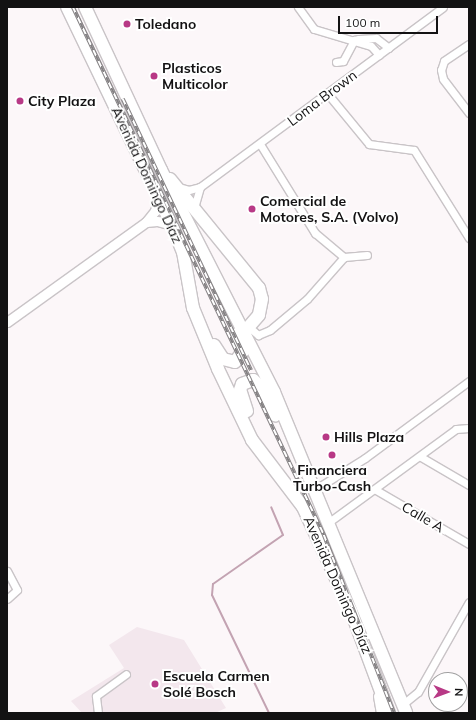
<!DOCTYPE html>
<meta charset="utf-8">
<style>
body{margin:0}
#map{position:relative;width:476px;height:720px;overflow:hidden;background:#fcf7f9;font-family:Mulish,sans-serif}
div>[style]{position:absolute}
.built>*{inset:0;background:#f3e7ed}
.stream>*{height:2px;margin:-1px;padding:0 1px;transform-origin:1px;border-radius:1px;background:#c3a3b2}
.roads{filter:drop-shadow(1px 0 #c9c4c7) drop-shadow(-1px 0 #c9c4c7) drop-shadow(0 1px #c9c4c7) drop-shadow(0 -1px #c9c4c7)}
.minor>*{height:7px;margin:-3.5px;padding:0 3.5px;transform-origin:3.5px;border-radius:3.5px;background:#fff}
.tertiary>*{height:9px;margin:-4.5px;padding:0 4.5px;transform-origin:4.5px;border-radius:4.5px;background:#fff}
.primary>*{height:12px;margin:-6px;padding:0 6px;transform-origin:6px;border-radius:6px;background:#fff}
.rail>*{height:3.5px;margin-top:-1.75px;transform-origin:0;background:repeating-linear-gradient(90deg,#fff 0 6px,#848183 0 12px);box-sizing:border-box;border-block:1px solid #848183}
.dots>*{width:11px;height:11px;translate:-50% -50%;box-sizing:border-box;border:2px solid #fff;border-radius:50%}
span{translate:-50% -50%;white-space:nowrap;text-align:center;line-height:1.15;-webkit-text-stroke:4px #fff;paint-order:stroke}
.poi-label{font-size:14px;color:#131213;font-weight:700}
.left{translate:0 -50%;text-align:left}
.street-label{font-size:14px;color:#131213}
.frame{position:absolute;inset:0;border:8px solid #131213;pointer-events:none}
.north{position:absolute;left:428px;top:672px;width:40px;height:40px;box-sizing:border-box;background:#fff;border:1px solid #a1a0a1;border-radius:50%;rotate:91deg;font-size:11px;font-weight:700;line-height:16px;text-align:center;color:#131213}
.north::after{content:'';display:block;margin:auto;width:14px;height:18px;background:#b83986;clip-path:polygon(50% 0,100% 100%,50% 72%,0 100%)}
.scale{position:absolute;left:338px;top:16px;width:100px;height:18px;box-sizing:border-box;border:2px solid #131213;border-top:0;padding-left:5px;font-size:12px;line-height:14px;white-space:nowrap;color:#131213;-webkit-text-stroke:3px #fff;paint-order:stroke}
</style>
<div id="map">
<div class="built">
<i style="clip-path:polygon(137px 627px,184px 640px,226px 708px,215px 713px,82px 713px,71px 701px,124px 668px,109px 645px)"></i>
</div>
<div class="stream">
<i style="left:269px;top:713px;width:131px;rotate:-115.8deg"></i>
<i style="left:212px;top:595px;width:11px;rotate:-85deg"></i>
<i style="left:213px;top:584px;width:85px;rotate:-35deg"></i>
<i style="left:283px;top:535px;width:30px;rotate:-113deg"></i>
</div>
<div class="roads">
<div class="minor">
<i style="left:298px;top:7px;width:27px;rotate:54deg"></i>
<i style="left:314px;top:29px;width:59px;rotate:16.6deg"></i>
<i style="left:371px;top:46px;width:12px;rotate:48deg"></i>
<i style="left:469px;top:44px;width:30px;rotate:146deg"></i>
<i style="left:444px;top:61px;width:9px;rotate:108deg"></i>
<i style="left:441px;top:70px;width:9px;rotate:77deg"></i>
<i style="left:443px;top:79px;width:43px;rotate:52.6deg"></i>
<i style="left:336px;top:62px;width:7px;rotate:-8deg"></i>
<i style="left:343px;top:61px;width:24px;rotate:-62deg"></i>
<i style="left:354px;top:40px;width:5px;rotate:-11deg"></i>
<i style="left:359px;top:39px;width:17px;rotate:-3deg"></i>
<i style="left:376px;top:38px;width:16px;rotate:38deg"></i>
<i style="left:327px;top:93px;width:66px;rotate:50.5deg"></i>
<i style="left:369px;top:144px;width:45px;rotate:7.6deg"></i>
<i style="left:414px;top:150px;width:104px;rotate:58deg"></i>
<i style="left:260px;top:144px;width:105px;rotate:58.3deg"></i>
<i style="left:315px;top:233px;width:38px;rotate:40deg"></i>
<i style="left:178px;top:187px;width:11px;rotate:15deg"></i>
<i style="left:189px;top:190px;width:11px;rotate:-15deg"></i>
<i style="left:200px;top:187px;width:302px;rotate:-36.5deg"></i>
<i style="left:194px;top:208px;width:22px;rotate:-74deg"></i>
<i style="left:250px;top:328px;width:11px;rotate:41deg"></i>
<i style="left:258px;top:335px;width:13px;rotate:-23deg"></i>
<i style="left:270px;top:330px;width:48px;rotate:-40deg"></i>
<i style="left:307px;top:299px;width:56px;rotate:-48.6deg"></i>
<i style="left:344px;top:257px;width:23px;rotate:-5deg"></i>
<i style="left:421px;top:457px;width:56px;rotate:30.3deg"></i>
<i style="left:314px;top:490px;width:60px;rotate:-32.1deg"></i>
<i style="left:365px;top:458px;width:129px;rotate:-36.5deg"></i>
<i style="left:376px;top:490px;width:108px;rotate:30.1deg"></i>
<i style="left:329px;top:522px;width:157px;rotate:-36.2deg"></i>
<i style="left:456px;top:429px;width:13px;rotate:-4deg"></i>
<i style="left:7px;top:571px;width:21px;rotate:62deg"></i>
<i style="left:17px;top:590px;width:13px;rotate:138deg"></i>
<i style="left:403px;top:704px;width:19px;rotate:-39deg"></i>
<i style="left:418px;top:692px;width:103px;rotate:-60.5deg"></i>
<i style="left:98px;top:713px;width:17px;rotate:-97deg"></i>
<i style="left:96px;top:696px;width:37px;rotate:-36deg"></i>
</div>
<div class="tertiary">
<i style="left:146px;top:222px;width:11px;rotate:-5deg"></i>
<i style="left:157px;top:221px;width:16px;rotate:15deg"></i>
<i style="left:7px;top:322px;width:171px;rotate:-35.7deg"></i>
<i style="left:146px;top:222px;width:14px;rotate:-51deg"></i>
<i style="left:155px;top:211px;width:16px;rotate:-76deg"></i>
<i style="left:378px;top:696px;width:17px;rotate:80deg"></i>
</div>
<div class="primary">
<i style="left:67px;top:7px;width:242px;rotate:64.3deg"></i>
<i style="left:172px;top:225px;width:29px;rotate:68deg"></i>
<i style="left:183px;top:252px;width:57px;rotate:79.9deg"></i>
<i style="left:193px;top:308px;width:66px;rotate:67.7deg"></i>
<i style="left:218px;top:369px;width:79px;rotate:64.4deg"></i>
<i style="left:252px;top:440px;width:84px;rotate:52.7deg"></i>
<i style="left:303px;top:507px;width:115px;rotate:65.2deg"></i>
<i style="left:351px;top:611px;width:109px;rotate:69.6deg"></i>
<i style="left:85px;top:7px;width:180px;rotate:65deg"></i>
<i style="left:161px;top:170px;width:249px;rotate:63deg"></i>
<i style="left:274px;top:392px;width:347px;rotate:67.6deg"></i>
<i style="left:170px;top:179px;width:141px;rotate:50.8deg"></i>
<i style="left:259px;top:288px;width:11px;rotate:75deg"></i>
<i style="left:262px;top:299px;width:16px;rotate:101deg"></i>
<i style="left:259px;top:315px;width:23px;rotate:131deg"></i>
<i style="left:214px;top:345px;width:17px;rotate:57deg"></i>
<i style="left:223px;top:359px;width:12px;rotate:14deg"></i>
<i style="left:235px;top:362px;width:14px;rotate:-54deg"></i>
<i style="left:243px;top:351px;width:18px;rotate:-109deg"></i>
<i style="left:247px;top:411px;width:22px;rotate:-108deg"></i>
<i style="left:240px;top:390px;width:6px;rotate:-72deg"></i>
<i style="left:242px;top:384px;width:12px;rotate:-20deg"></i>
<i style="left:253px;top:380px;width:13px;rotate:39deg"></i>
<i style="left:263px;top:388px;width:30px;rotate:66deg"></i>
</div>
</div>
<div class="rail">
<i style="left:73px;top:7px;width:585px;rotate:64.57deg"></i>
<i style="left:324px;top:535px;width:191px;rotate:68.5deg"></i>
<i style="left:123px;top:99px;width:300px;rotate:64.7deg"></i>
</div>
<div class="dots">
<i style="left:127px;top:24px;background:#b83986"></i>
<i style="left:154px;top:76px;background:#b83986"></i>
<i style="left:20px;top:101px;background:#b83986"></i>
<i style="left:252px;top:209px;background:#b83986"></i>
<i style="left:326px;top:437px;background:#b83986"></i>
<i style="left:332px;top:455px;background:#b83986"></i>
<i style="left:155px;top:684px;background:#b83986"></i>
</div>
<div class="poi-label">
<span class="left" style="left:135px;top:24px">Toledano</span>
<span class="left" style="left:162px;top:76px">Plasticos<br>Multicolor</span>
<span class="left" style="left:28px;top:101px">City Plaza</span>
<span class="left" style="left:260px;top:209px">Comercial de<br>Motores, S.A. (Volvo)</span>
<span class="left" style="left:334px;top:437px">Hills Plaza</span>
<span style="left:332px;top:478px">Financiera<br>Turbo-Cash</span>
<span class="left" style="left:163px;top:684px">Escuela Carmen<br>Solé Bosch</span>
</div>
<div class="street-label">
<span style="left:322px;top:98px;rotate:-37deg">Loma Brown</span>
<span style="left:147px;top:175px;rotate:65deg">Avenida Domingo Díaz</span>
<span style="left:423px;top:517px;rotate:30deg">Calle A</span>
<span style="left:338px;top:585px;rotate:66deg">Avenida Domingo Díaz</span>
</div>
<div class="frame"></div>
<div class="north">N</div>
<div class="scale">100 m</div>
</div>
